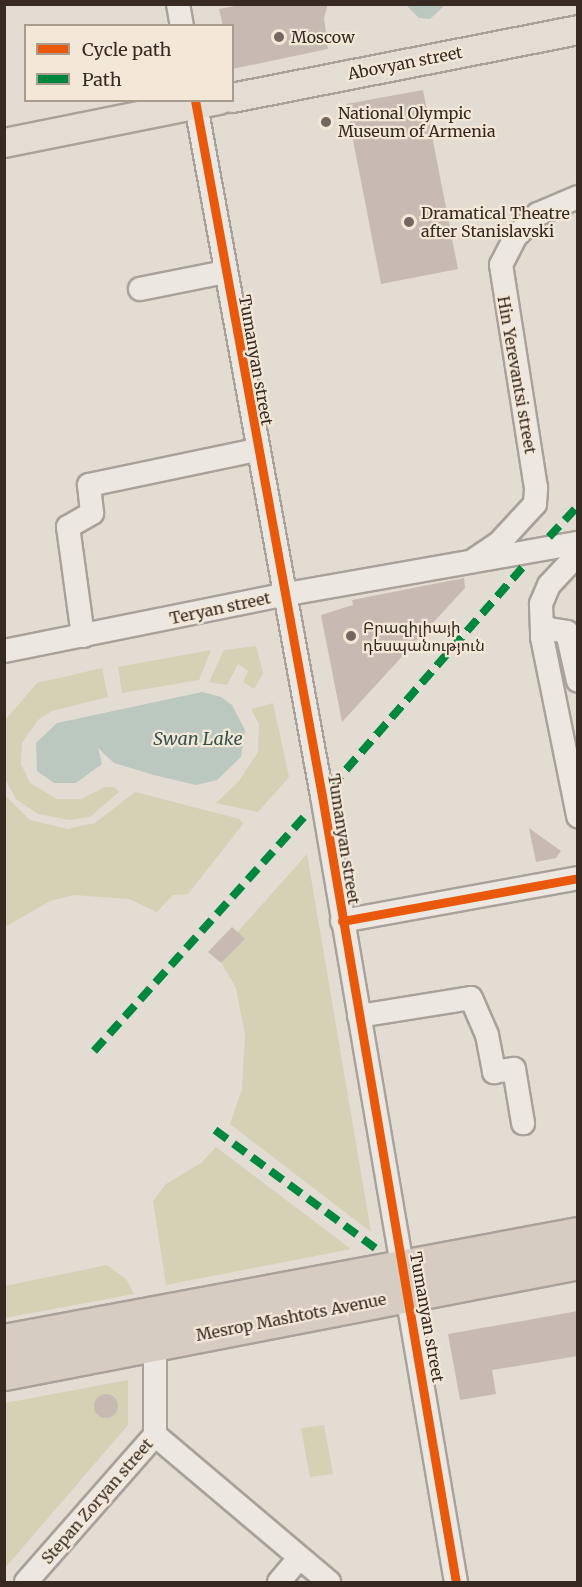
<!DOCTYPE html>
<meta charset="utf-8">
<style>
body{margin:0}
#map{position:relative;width:582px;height:1587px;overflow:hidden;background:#e3dcd2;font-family:Merriweather,"Noto Sans Armenian",serif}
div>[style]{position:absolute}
.green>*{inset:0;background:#d4d1b5}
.water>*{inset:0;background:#bbc8bf}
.building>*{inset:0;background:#c7bab2}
.round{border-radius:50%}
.roads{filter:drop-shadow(2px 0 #a9a19a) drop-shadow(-2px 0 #a9a19a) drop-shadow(0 2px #a9a19a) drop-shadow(0 -2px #a9a19a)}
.minor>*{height:22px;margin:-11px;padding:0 11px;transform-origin:11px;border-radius:11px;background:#ece8e1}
.major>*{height:28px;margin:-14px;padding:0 14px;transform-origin:14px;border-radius:14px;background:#e3ddd4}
.highway>*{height:33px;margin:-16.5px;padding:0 16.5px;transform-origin:16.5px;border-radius:16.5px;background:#d6ccc2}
.quiet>*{height:8px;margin-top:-4px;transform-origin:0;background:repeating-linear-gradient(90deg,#00873e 0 15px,transparent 0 23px)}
.cycleway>*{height:9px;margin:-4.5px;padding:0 4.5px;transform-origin:4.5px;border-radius:4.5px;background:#e8590c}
.dots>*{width:16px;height:16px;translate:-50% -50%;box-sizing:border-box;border:3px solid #f3e8d8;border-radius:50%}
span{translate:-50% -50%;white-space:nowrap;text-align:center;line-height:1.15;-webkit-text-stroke:4.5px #f3e8d8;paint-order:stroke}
.poi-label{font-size:16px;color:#372a22}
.left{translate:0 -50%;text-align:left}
.street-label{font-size:16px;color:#372a22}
.water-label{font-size:18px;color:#33554f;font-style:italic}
.frame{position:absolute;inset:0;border:6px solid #372a22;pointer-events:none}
.legend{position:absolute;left:24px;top:24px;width:210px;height:78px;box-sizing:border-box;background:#f3e8d8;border:2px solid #a89c8f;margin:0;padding:8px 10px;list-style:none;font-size:18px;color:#372a22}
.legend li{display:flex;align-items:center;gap:12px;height:30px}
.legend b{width:30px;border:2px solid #a89c8f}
</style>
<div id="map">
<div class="green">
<i style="clip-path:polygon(256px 646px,263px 673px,254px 689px,243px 682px,248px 671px,238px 664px,227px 685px,209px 682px,224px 650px)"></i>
<i style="clip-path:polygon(211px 650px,199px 680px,122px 693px,118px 667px)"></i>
<i style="clip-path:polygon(102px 668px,108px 697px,52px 711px,38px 720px,22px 743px,21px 764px,30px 783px,57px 799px,81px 799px,105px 787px,114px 787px,119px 792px,90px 817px,69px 820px,38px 814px,16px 799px,5px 779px,6px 719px,37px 683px)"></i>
<i style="clip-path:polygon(273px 703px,289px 777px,258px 812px,216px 803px,239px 781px,258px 752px,259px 724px,251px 709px)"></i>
<i style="clip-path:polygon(135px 792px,240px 819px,243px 824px,188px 894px,173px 895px,157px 912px,129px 899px,74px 895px,50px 901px,5px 927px,5px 795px,30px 820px,67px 829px,95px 823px)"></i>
<i style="clip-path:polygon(307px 854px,371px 1232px,230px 1124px,242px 1089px,245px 1035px,236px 988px,217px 955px)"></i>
<i style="clip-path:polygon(216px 1147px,351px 1249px,166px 1285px,153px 1201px,166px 1184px,201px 1163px)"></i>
<i style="clip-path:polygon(107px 1265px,126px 1279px,134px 1294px,5px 1318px,5px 1286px)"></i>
<i style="clip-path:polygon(128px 1380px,128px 1425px,5px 1568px,5px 1403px)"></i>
<i style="clip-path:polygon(324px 1425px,333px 1474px,310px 1477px,301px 1428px)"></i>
</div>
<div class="water">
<i style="clip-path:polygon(406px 5px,445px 5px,430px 19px,419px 18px)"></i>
<i style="clip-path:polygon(202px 692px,221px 697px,232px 705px,245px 730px,241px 757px,217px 780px,196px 785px,154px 775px,114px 763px,98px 748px,102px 764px,76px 783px,54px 783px,37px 771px,36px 743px,57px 723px)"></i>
</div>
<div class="building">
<i style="clip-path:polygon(245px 4px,328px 4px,324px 18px,328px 49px,232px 69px,232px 26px,223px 26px,219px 9px)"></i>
<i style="clip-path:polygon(423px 90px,458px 269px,381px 284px,346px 104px)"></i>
<i style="clip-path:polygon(464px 578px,465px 588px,342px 722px,321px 615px,353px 605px,352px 600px)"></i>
<i style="clip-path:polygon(529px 828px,561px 851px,556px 858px,536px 862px)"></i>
<i style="clip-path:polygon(232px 927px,245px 939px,221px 963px,208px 952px)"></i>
<i style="clip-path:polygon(578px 1311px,578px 1356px,492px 1370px,496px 1394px,460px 1400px,448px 1334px)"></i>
<i class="round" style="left:94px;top:1394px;width:24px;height:24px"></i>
</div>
<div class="roads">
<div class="minor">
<i style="left:178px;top:4px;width:22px;rotate:80deg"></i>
<i style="left:195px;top:100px;width:707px;rotate:79.66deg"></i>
<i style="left:322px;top:796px;width:797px;rotate:80.33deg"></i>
<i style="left:140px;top:289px;width:87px;rotate:-11.3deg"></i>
<i style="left:578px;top:554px;width:42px;rotate:133.1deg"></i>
<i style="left:549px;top:585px;width:21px;rotate:113deg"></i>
<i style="left:541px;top:604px;width:33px;rotate:88deg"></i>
<i style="left:542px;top:637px;width:183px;rotate:78.6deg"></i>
<i style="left:475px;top:559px;width:29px;rotate:-34deg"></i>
<i style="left:499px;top:543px;width:53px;rotate:-47.3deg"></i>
<i style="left:535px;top:504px;width:16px;rotate:-86deg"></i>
<i style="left:536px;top:488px;width:226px;rotate:-98.9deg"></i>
<i style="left:501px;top:265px;width:31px;rotate:-63deg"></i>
<i style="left:515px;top:237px;width:33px;rotate:-45deg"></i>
<i style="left:538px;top:214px;width:43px;rotate:-23deg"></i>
<i style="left:83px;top:636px;width:110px;rotate:-97.8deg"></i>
<i style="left:68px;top:527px;width:28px;rotate:-30deg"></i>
<i style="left:92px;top:513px;width:28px;rotate:-96deg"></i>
<i style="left:89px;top:485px;width:172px;rotate:-11.8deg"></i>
<i style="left:542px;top:637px;width:11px;rotate:-49deg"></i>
<i style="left:549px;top:629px;width:18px;rotate:9deg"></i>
<i style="left:567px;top:632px;width:50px;rotate:77.3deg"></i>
<i style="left:4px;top:651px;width:284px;rotate:-11.4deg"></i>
<i style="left:282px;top:595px;width:301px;rotate:-10deg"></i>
<i style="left:342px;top:921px;width:240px;rotate:-10.3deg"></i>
<i style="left:359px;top:1016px;width:113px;rotate:-9.1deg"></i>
<i style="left:471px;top:998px;width:40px;rotate:66.6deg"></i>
<i style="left:487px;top:1035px;width:38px;rotate:79deg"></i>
<i style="left:494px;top:1072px;width:20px;rotate:-9deg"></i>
<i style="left:514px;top:1069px;width:55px;rotate:80.5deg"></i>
<i style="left:155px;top:1435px;width:228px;rotate:40.2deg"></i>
<i style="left:26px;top:1582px;width:196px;rotate:-48.7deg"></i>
<i style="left:155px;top:1435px;width:92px;rotate:-90deg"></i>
<i style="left:279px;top:1582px;width:31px;rotate:-50deg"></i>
</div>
<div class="major">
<i style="left:232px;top:98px;width:353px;rotate:-11.1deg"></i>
<i style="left:4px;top:143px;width:219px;rotate:-11.3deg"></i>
</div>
<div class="highway">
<i style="left:4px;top:1341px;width:584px;rotate:-10.56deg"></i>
<i style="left:4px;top:1373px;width:585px;rotate:-10.94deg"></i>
</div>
</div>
<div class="quiet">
<i style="left:549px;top:537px;width:42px;rotate:-46.9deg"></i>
<i style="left:331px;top:787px;width:295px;rotate:-48.9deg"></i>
<i style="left:94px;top:1051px;width:322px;rotate:-48.1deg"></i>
<i style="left:215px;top:1130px;width:204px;rotate:36.4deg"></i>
</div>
<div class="cycleway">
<i style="left:195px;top:100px;width:707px;rotate:79.66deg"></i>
<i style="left:322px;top:796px;width:797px;rotate:80.33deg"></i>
<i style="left:342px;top:921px;width:240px;rotate:-10.3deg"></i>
</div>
<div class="dots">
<i style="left:279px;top:37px;background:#736860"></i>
<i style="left:326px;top:122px;background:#736860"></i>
<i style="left:409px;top:222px;background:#736860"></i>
<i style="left:351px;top:636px;background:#736860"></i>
</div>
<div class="poi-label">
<span class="left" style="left:291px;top:37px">Moscow</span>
<span class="left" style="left:338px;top:122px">National Olympic<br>Museum of Armenia</span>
<span class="left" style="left:421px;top:222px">Dramatical Theatre<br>after Stanislavski</span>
<span class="left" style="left:363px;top:636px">Բրազիլիայի<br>դեսպանություն</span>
</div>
<div class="street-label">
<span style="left:405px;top:63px;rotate:-11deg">Abovyan street</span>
<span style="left:256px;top:360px;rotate:80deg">Tumanyan street</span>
<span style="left:517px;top:375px;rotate:80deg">Hin Yerevantsi street</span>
<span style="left:220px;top:608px;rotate:-12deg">Teryan street</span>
<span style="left:344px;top:839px;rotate:81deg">Tumanyan street</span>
<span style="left:291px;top:1317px;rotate:-11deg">Mesrop Mashtots Avenue</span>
<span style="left:427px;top:1317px;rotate:80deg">Tumanyan street</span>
<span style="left:97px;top:1501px;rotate:-49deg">Stepan Zoryan street</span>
</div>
<div class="water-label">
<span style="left:198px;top:739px">Swan Lake</span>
</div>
<div class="frame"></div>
<ul class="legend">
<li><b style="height:8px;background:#e8590c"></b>Cycle path</li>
<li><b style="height:8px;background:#00873e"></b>Path</li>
</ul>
</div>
